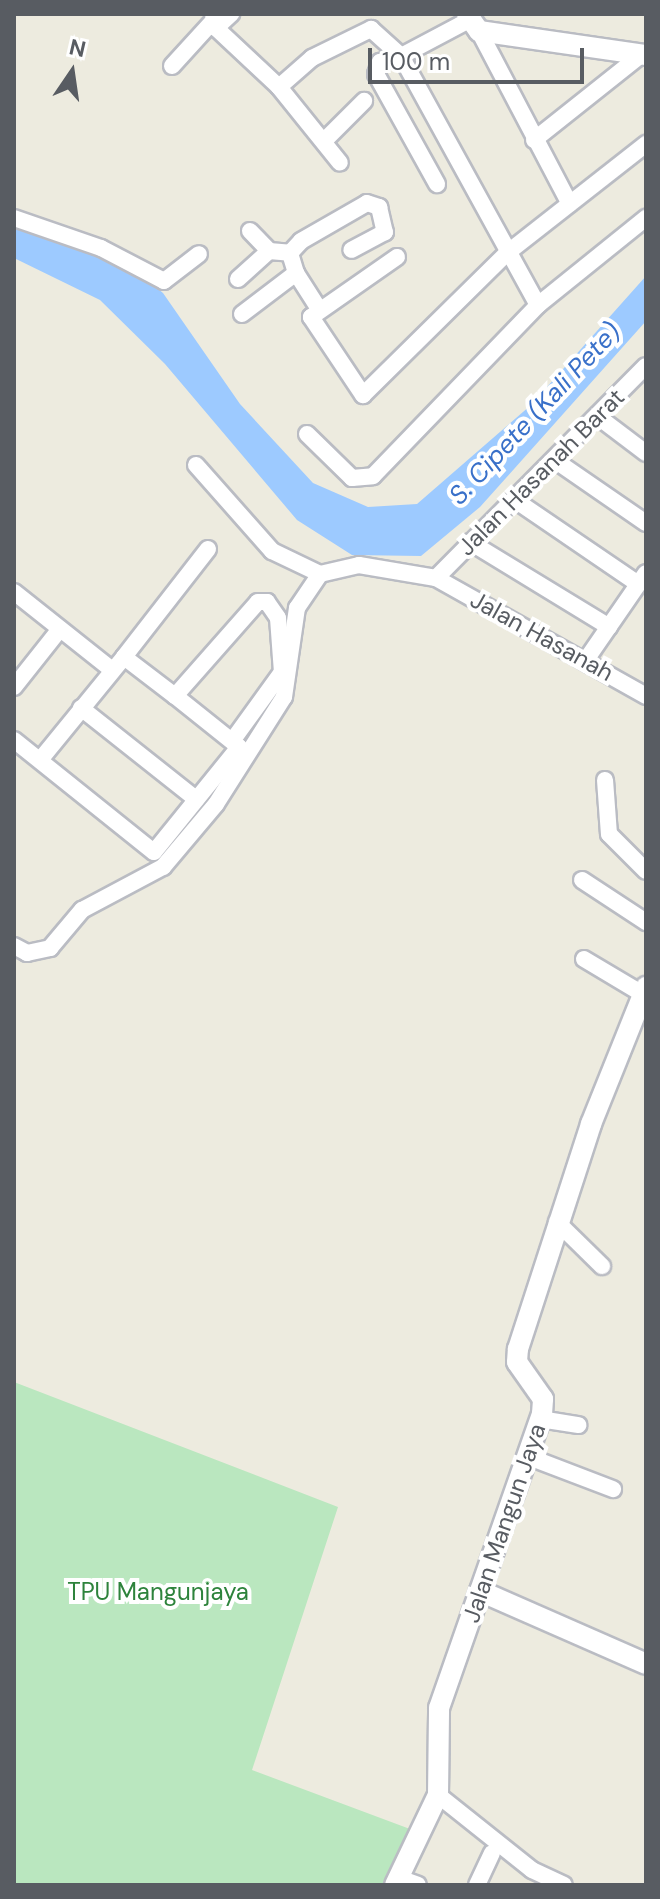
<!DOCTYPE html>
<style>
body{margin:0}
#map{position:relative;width:660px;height:1899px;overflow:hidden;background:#edebdf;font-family:"DM Sans",sans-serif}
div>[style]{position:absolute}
.green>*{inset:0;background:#bae7bf}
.water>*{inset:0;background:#9dcaff}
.roads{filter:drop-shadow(2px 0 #babcc3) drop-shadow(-2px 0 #babcc3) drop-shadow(0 2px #babcc3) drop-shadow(0 -2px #babcc3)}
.minor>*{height:16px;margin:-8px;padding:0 8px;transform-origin:8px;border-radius:8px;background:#fff}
.tertiary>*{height:20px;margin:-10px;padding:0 10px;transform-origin:10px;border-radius:10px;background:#fff}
span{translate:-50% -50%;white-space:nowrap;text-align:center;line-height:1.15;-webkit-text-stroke:8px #fff;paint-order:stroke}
.street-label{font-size:24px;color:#585c62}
.park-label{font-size:24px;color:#2e833c}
.water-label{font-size:26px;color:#3970c9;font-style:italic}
.frame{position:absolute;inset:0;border:16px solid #585c62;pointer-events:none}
.north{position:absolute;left:32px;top:32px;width:80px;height:80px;-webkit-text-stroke:6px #fff;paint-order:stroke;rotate:13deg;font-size:22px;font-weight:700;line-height:32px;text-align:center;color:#585c62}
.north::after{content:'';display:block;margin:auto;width:28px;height:36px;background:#585c62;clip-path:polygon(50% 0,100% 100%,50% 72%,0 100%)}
.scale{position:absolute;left:368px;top:48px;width:216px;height:36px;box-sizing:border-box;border:4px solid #585c62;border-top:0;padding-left:10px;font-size:24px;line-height:28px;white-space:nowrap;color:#585c62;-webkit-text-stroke:6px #fff;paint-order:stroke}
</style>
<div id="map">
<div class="green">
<i style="clip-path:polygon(14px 1382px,338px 1507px,252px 1770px,418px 1832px,395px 1885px,14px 1885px)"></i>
</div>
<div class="water">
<i style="clip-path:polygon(14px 218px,136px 271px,163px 293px,240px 404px,313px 483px,368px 507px,417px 504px,531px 405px,646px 276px,646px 321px,480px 507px,421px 556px,352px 555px,297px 520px,165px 364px,100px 300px,14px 258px)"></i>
</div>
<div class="roads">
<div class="minor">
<i style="left:213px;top:14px;width:14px;rotate:78deg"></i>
<i style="left:216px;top:28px;width:86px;rotate:43.1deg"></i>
<i style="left:279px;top:87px;width:97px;rotate:51.2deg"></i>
<i style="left:471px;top:19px;width:79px;rotate:152.1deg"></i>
<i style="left:401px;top:56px;width:284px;rotate:61.2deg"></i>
<i style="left:216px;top:28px;width:21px;rotate:-43deg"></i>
<i style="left:479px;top:31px;width:195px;rotate:62.3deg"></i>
<i style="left:401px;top:56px;width:22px;rotate:164deg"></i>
<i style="left:380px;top:62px;width:13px;rotate:108deg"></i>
<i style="left:376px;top:74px;width:126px;rotate:61deg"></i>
<i style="left:172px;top:66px;width:62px;rotate:-47.6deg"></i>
<i style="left:279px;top:87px;width:44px;rotate:-41.3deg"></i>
<i style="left:312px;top:58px;width:66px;rotate:-26.2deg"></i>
<i style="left:371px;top:29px;width:40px;rotate:42deg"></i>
<i style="left:326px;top:139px;width:54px;rotate:-45deg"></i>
<i style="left:534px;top:140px;width:137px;rotate:-38.5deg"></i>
<i style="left:14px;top:218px;width:92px;rotate:19deg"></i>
<i style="left:101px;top:248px;width:71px;rotate:27.6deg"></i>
<i style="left:164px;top:281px;width:44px;rotate:-37.6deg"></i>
<i style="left:250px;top:231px;width:28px;rotate:46deg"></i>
<i style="left:269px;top:251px;width:21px;rotate:5deg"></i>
<i style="left:397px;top:257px;width:105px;rotate:145.1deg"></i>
<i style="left:311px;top:317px;width:94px;rotate:56.3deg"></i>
<i style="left:363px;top:395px;width:202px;rotate:-44.6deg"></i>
<i style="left:507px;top:253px;width:177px;rotate:-38.1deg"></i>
<i style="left:296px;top:273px;width:21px;rotate:-107deg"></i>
<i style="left:290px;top:253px;width:16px;rotate:-47deg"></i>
<i style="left:301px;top:241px;width:76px;rotate:-29.9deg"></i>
<i style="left:367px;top:203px;width:13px;rotate:18deg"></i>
<i style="left:379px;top:207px;width:26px;rotate:77deg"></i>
<i style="left:385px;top:232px;width:38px;rotate:152deg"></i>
<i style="left:238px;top:279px;width:42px;rotate:-42.1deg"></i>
<i style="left:242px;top:314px;width:68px;rotate:-37.2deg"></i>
<i style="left:296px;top:273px;width:43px;rotate:57.4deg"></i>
<i style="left:597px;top:416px;width:61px;rotate:37.1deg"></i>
<i style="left:307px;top:434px;width:63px;rotate:44.4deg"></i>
<i style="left:352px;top:478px;width:21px;rotate:-5deg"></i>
<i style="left:373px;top:476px;width:238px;rotate:-46deg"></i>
<i style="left:538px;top:305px;width:139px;rotate:-38.9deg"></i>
<i style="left:556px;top:461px;width:109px;rotate:34.6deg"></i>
<i style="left:196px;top:465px;width:115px;rotate:48.5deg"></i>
<i style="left:272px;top:551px;width:53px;rotate:25.6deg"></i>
<i style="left:515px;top:500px;width:149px;rotate:34.3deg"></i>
<i style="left:470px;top:542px;width:163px;rotate:31.4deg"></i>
<i style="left:208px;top:549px;width:137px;rotate:127.9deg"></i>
<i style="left:124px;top:657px;width:64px;rotate:37.4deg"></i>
<i style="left:175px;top:696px;width:125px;rotate:-48.6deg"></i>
<i style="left:258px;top:602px;width:9px"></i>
<i style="left:267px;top:602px;width:19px;rotate:55deg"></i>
<i style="left:278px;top:618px;width:54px;rotate:85.8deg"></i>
<i style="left:282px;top:672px;width:85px;rotate:125.9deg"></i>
<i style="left:436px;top:578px;width:298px;rotate:-45.3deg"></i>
<i style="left:14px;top:592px;width:125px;rotate:38.5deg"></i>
<i style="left:588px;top:657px;width:102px;rotate:-55.4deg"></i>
<i style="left:14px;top:687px;width:74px;rotate:-51.6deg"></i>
<i style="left:81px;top:708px;width:147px;rotate:38.4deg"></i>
<i style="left:14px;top:740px;width:179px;rotate:38.7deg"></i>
<i style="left:154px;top:852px;width:135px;rotate:-51deg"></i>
<i style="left:239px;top:747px;width:82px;rotate:-141.4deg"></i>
<i style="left:40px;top:760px;width:133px;rotate:-50.8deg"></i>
<i style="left:605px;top:780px;width:54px;rotate:85.8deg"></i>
<i style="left:609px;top:834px;width:52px;rotate:45deg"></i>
<i style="left:582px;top:880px;width:77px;rotate:33.3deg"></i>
<i style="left:14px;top:946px;width:15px;rotate:28deg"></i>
<i style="left:27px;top:953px;width:24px;rotate:-12deg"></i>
<i style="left:50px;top:948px;width:50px;rotate:-49.9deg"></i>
<i style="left:82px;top:910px;width:92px;rotate:-28deg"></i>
<i style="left:163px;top:867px;width:82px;rotate:-49.9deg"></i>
<i style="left:216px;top:804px;width:127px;rotate:-57.6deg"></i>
<i style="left:284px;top:697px;width:90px;rotate:-81.7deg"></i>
<i style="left:297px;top:608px;width:41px;rotate:-55.9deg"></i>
<i style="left:320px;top:574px;width:40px;rotate:-13deg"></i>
<i style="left:359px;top:565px;width:78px;rotate:9.6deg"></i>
<i style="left:436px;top:578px;width:241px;rotate:29.3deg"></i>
<i style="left:584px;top:959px;width:72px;rotate:30.8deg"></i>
<i style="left:557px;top:1222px;width:63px;rotate:44.4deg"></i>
<i style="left:540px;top:1419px;width:39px;rotate:9deg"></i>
<i style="left:529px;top:1457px;width:90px;rotate:20.9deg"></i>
<i style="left:438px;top:1795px;width:120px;rotate:38.6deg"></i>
<i style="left:532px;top:1870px;width:35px;rotate:25deg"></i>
<i style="left:399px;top:1878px;width:20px;rotate:20deg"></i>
<i style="left:477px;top:1885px;width:35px;rotate:-65deg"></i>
</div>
<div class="tertiary">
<i style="left:467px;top:14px;width:21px;rotate:55deg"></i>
<i style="left:479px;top:31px;width:169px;rotate:8.2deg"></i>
<i style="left:480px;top:1591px;width:181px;rotate:23.7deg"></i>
<i style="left:395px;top:1885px;width:100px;rotate:-64.5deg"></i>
<i style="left:438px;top:1795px;width:87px;rotate:-89.3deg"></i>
<i style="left:439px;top:1708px;width:312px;rotate:-70.7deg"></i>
<i style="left:542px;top:1414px;width:15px;rotate:-86deg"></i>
<i style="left:543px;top:1399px;width:45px;rotate:-125.1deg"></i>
<i style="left:517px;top:1362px;width:13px;rotate:-86deg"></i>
<i style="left:518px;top:1349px;width:237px;rotate:-72deg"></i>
<i style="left:591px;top:1124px;width:148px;rotate:-68.1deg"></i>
</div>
</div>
<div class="street-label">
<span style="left:541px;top:472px;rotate:-45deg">Jalan Hasanah Barat</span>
<span style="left:542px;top:636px;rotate:29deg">Jalan Hasanah</span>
<span style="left:504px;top:1523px;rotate:-71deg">Jalan Mangun Jaya</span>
</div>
<div class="park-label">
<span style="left:158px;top:1592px">TPU Mangunjaya</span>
</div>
<div class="water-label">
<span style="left:535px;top:414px;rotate:-47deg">S. Cipete (Kali Pete)</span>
</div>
<div class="frame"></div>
<div class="north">N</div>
<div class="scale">100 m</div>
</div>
